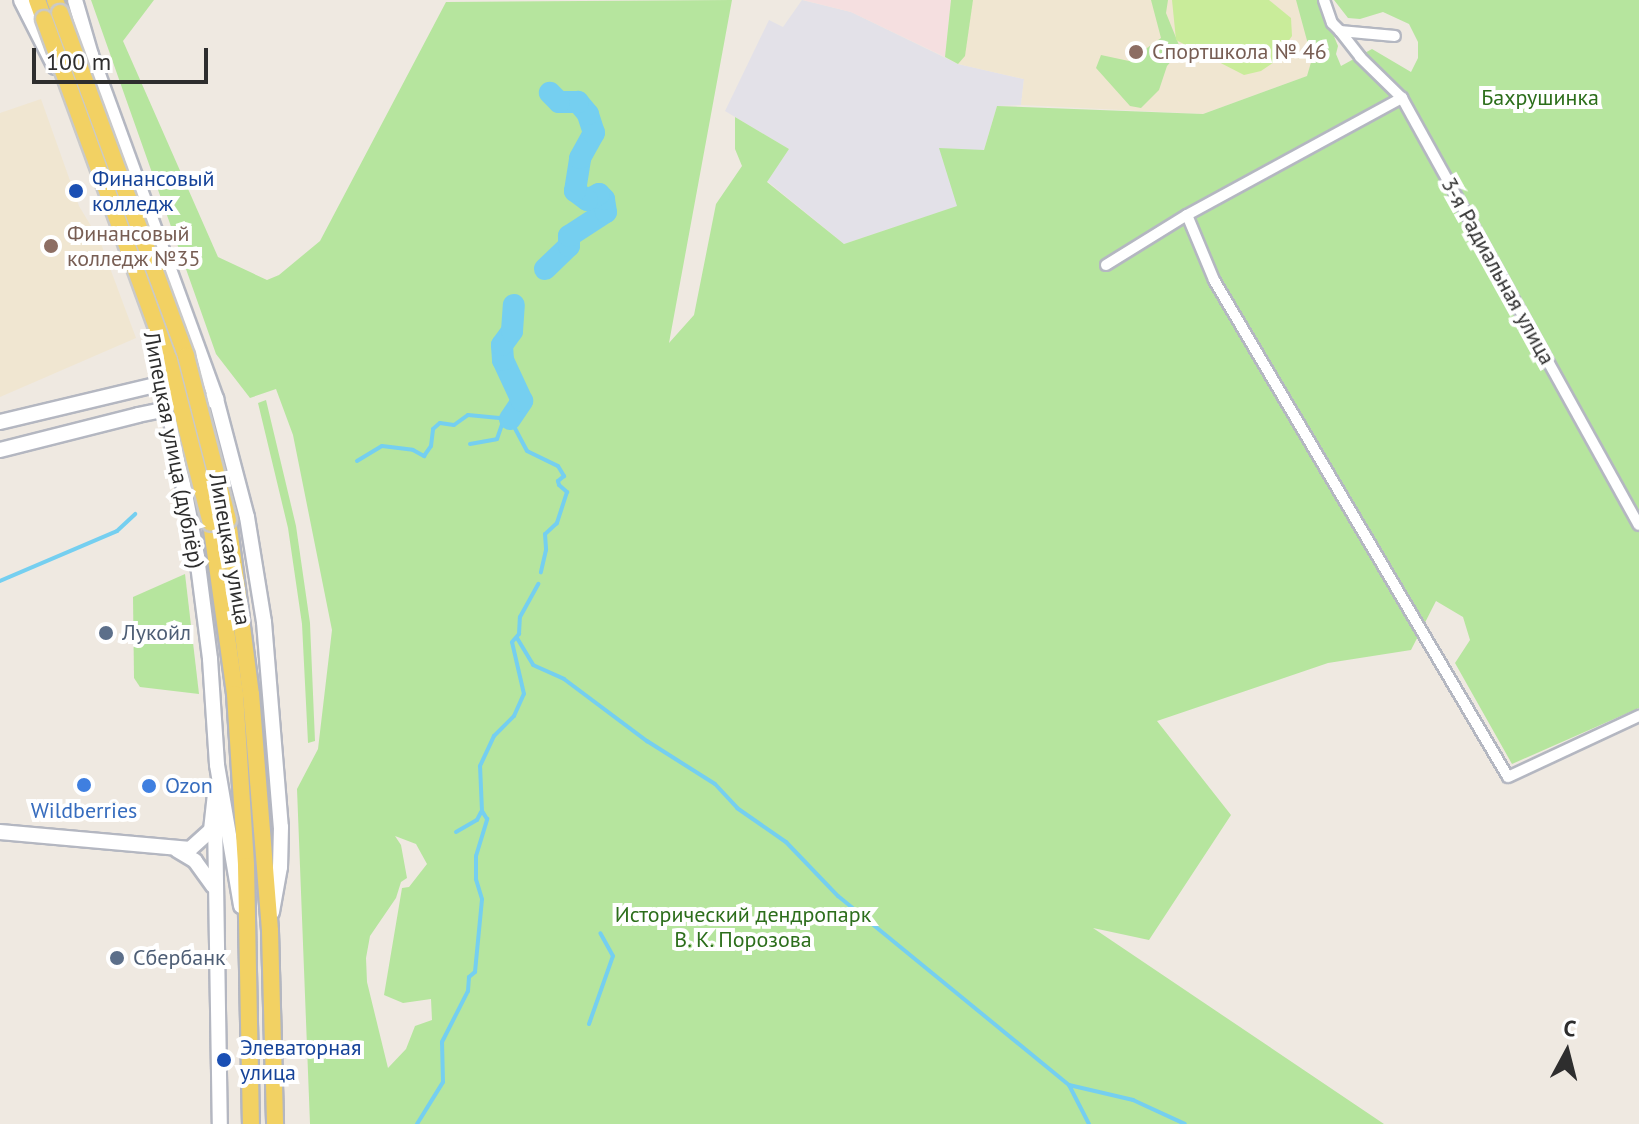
<!DOCTYPE html>
<meta charset="utf-8">
<style>
body{margin:0}
#map{position:relative;width:1639px;height:1124px;overflow:hidden;background:#efe9e1;font-family:"PT Sans",sans-serif}
div>[style]{position:absolute}
.industrial>*{inset:0;background:#e3e1e8}
.education>*{inset:0;background:#f0e6d1}
.medical>*{inset:0;background:#f5dfe0}
.green>*{inset:0;background:#b6e59e}
.pitch>*{inset:0;background:#c9ec9a}
.stream>*{height:4px;margin:-2px;padding:0 2px;transform-origin:2px;border-radius:2px;background:#75cff0}
.river>*{height:22px;margin:-11px;padding:0 11px;transform-origin:11px;border-radius:11px;background:#75cff0}
.roads{filter:drop-shadow(2px 0 #b4b7c1) drop-shadow(-2px 0 #b4b7c1) drop-shadow(0 2px #b4b7c1) drop-shadow(0 -2px #b4b7c1)}
.street>*{height:10px;margin:-5px;padding:0 5px;transform-origin:5px;border-radius:5px;background:#fff}
.secondary>*{height:14px;margin:-7px;padding:0 7px;transform-origin:7px;border-radius:7px;background:#fff}
.primary>*{height:16px;margin:-8px;padding:0 8px;transform-origin:8px;border-radius:8px;background:#f2d163}
.bridges{filter:drop-shadow(2px 0 #c9c9c9) drop-shadow(-2px 0 #c9c9c9) drop-shadow(0 2px #c9c9c9) drop-shadow(0 -2px #c9c9c9)}
.primary-bridge>*{height:16px;margin:-8px;padding:0 8px;transform-origin:8px;border-radius:8px;background:#f2d163}
.dots>*{width:22px;height:22px;translate:-50% -50%;box-sizing:border-box;border:4px solid #fff;border-radius:50%}
span{translate:-50% -50%;white-space:nowrap;text-align:center;line-height:1.15;-webkit-text-stroke:8px #fff;paint-order:stroke}
.education-label{font-size:22px;color:#785e54}
.left{translate:0 -50%;text-align:left}
.park-label{font-size:22px;color:#2c6e1b}
.transit-label{font-size:22px;color:#164399}
.street-label{font-size:22px;color:#2e2e2e}
.service-label{font-size:22px;color:#4e5e75}
.shop-label{font-size:22px;color:#366cbe}
.north{position:absolute;left:1527px;top:1012px;width:80px;height:80px;-webkit-text-stroke:6px #fff;paint-order:stroke;rotate:7deg;font-size:22px;font-weight:700;line-height:32px;text-align:center;color:#2e2e2e}
.north::after{content:'';display:block;margin:auto;width:28px;height:36px;background:#2e2e2e;clip-path:polygon(50% 0,100% 100%,50% 72%,0 100%)}
.scale{position:absolute;left:32px;top:48px;width:176px;height:36px;box-sizing:border-box;border:4px solid #2e2e2e;border-top:0;padding-left:10px;font-size:24px;line-height:28px;white-space:nowrap;color:#2e2e2e;-webkit-text-stroke:6px #fff;paint-order:stroke}
</style>
<div id="map">
<div class="industrial">
<i style="clip-path:polygon(802px 0,851px 12px,958px 64px,1024px 79px,1021px 105px,997px 106px,984px 150px,958px 206px,844px 244px,767px 181px,789px 149px,725px 111px,769px 20px,783px 27px)"></i>
</div>
<div class="education">
<i style="clip-path:polygon(951px 0,1319px 0,1338px 46px,1307px 76px,1203px 114px,1021px 105px,1024px 79px,958px 64px,945px 57px)"></i>
<i style="clip-path:polygon(41px 99px,79px 206px,100px 241px,136px 338px,0 397px,0 113px)"></i>
</div>
<div class="medical">
<i style="clip-path:polygon(803px 0,951px 0,945px 57px,851px 12px)"></i>
</div>
<div class="green">
<i style="clip-path:polygon(evenodd,91px 0,154px 0,123px 41px,218px 257px,267px 280px,279px 275px,320px 241px,446px 2px,732px 0,669px 343px,694px 315px,716px 204px,742px 166px,735px 149px,735px 117px,789px 149px,767px 182px,844px 244px,957px 206px,939px 148px,984px 150px,997px 106px,1203px 114px,1307px 76px,1312px 59px,1296px 0,1319px 0,1338px 46px,1336px 54px,1341px 66px,1372px 49px,1411px 72px,1418px 58px,1418px 42px,1409px 24px,1383px 12px,1360px 19px,1348px 18px,1334px 0,1639px 0,1639px 708px,1512px 764px,1455px 663px,1470px 640px,1463px 617px,1436px 601px,1411px 650px,1328px 663px,1157px 721px,1231px 815px,1149px 940px,1093px 928px,1384px 1124px,310px 1124px,297px 789px,318px 749px,332px 630px,293px 435px,276px 389px,250px 398px,216px 354px,91px 0,395px 836px,416px 844px,427px 864px,409px 887px,402px 888px,384px 995px,403px 1003px,431px 999px,432px 1020px,415px 1026px,406px 1049px,388px 1068px,367px 982px,366px 958px,370px 936px,396px 898px,401px 882px,407px 878px,401px 845px,395px 836px)"></i>
<i style="clip-path:polygon(951px 0,973px 0,965px 56px,958px 64px,945px 57px)"></i>
<i style="clip-path:polygon(1151px 0,1168px 0,1166px 13px,1181px 50px,1167px 66px,1159px 90px,1141px 108px,1130px 106px,1096px 68px,1101px 55px,1129px 61px,1161px 38px)"></i>
<i style="clip-path:polygon(266px 400px,296px 526px,310px 623px,315px 741px,308px 743px,302px 624px,288px 528px,258px 403px)"></i>
<i style="clip-path:polygon(185px 574px,199px 694px,140px 687px,134px 678px,133px 597px)"></i>
</div>
<div class="pitch">
<i style="clip-path:polygon(1172px 0,1269px 0,1291px 18px,1292px 36px,1274px 62px,1261px 71px,1244px 75px,1176px 40px)"></i>
</div>
<div class="stream">
<i style="left:470px;top:444px;width:27px;rotate:-10deg"></i>
<i style="left:497px;top:439px;width:21px;rotate:-71deg"></i>
<i style="left:357px;top:461px;width:29px;rotate:-31deg"></i>
<i style="left:382px;top:446px;width:31px;rotate:7deg"></i>
<i style="left:413px;top:450px;width:13px;rotate:29deg"></i>
<i style="left:424px;top:456px;width:12px;rotate:-55deg"></i>
<i style="left:431px;top:446px;width:17px;rotate:-83deg"></i>
<i style="left:433px;top:429px;width:9px;rotate:-41deg"></i>
<i style="left:440px;top:423px;width:14px;rotate:8deg"></i>
<i style="left:454px;top:425px;width:17px;rotate:-36deg"></i>
<i style="left:468px;top:415px;width:42px;rotate:5.4deg"></i>
<i style="left:510px;top:419px;width:36px;rotate:62deg"></i>
<i style="left:527px;top:451px;width:34px;rotate:26deg"></i>
<i style="left:558px;top:466px;width:12px;rotate:59deg"></i>
<i style="left:564px;top:476px;width:8px;rotate:140deg"></i>
<i style="left:558px;top:481px;width:4px;rotate:76deg"></i>
<i style="left:559px;top:485px;width:11px;rotate:41deg"></i>
<i style="left:567px;top:492px;width:33px;rotate:108deg"></i>
<i style="left:557px;top:523px;width:16px;rotate:137deg"></i>
<i style="left:545px;top:534px;width:16px;rotate:86deg"></i>
<i style="left:546px;top:550px;width:23px;rotate:103deg"></i>
<i style="left:0;top:581px;width:127px;rotate:-23.1deg"></i>
<i style="left:117px;top:531px;width:25px;rotate:-43deg"></i>
<i style="left:517px;top:638px;width:31px;rotate:59deg"></i>
<i style="left:533px;top:665px;width:34px;rotate:24deg"></i>
<i style="left:564px;top:679px;width:104px;rotate:36.8deg"></i>
<i style="left:647px;top:741px;width:80px;rotate:32.3deg"></i>
<i style="left:715px;top:784px;width:33px;rotate:47deg"></i>
<i style="left:737px;top:808px;width:60px;rotate:34.8deg"></i>
<i style="left:786px;top:842px;width:75px;rotate:46.1deg"></i>
<i style="left:838px;top:896px;width:298px;rotate:39.3deg"></i>
<i style="left:1069px;top:1085px;width:66px;rotate:13.2deg"></i>
<i style="left:1133px;top:1100px;width:57px;rotate:24.8deg"></i>
<i style="left:456px;top:832px;width:24px;rotate:-30deg"></i>
<i style="left:477px;top:820px;width:9px;rotate:-63deg"></i>
<i style="left:589px;top:1024px;width:72px;rotate:-70.6deg"></i>
<i style="left:613px;top:956px;width:26px;rotate:-119deg"></i>
<i style="left:1069px;top:1085px;width:44px;rotate:62.9deg"></i>
<i style="left:417px;top:1124px;width:49px;rotate:-58.2deg"></i>
<i style="left:443px;top:1082px;width:40px;rotate:-91.4deg"></i>
<i style="left:442px;top:1042px;width:57px;rotate:-63deg"></i>
<i style="left:468px;top:991px;width:14px;rotate:-86deg"></i>
<i style="left:469px;top:977px;width:8px;rotate:-40deg"></i>
<i style="left:475px;top:972px;width:73px;rotate:-84.5deg"></i>
<i style="left:482px;top:899px;width:21px;rotate:-107deg"></i>
<i style="left:476px;top:879px;width:23px;rotate:-90deg"></i>
<i style="left:476px;top:856px;width:39px;rotate:-73deg"></i>
<i style="left:487px;top:819px;width:9px;rotate:-122deg"></i>
<i style="left:482px;top:811px;width:45px;rotate:-92.5deg"></i>
<i style="left:480px;top:766px;width:33px;rotate:-65deg"></i>
<i style="left:494px;top:736px;width:28px;rotate:-45deg"></i>
<i style="left:514px;top:716px;width:24px;rotate:-66deg"></i>
<i style="left:524px;top:694px;width:53px;rotate:-103deg"></i>
<i style="left:512px;top:642px;width:11px;rotate:-49deg"></i>
<i style="left:519px;top:634px;width:17px;rotate:-87deg"></i>
<i style="left:520px;top:617px;width:38px;rotate:-61deg"></i>
</div>
<div class="river">
<i style="left:545px;top:269px;width:33px;rotate:-44deg"></i>
<i style="left:569px;top:246px;width:10px;rotate:-90deg"></i>
<i style="left:569px;top:236px;width:44px;rotate:-33deg"></i>
<i style="left:606px;top:212px;width:13px;rotate:-99deg"></i>
<i style="left:604px;top:199px;width:7px;rotate:-135deg"></i>
<i style="left:599px;top:194px;width:13px;rotate:153deg"></i>
<i style="left:587px;top:200px;width:15px;rotate:-143deg"></i>
<i style="left:575px;top:191px;width:33px;rotate:-81deg"></i>
<i style="left:580px;top:158px;width:29px;rotate:-61deg"></i>
<i style="left:594px;top:133px;width:20px;rotate:-108deg"></i>
<i style="left:588px;top:114px;width:16px;rotate:-130deg"></i>
<i style="left:578px;top:102px;width:19px;rotate:180deg"></i>
<i style="left:559px;top:102px;width:13px;rotate:-135deg"></i>
<i style="left:510px;top:419px;width:22px;rotate:-56deg"></i>
<i style="left:522px;top:401px;width:45px;rotate:-114.9deg"></i>
<i style="left:503px;top:360px;width:15px;rotate:-94deg"></i>
<i style="left:502px;top:345px;width:17px;rotate:-54deg"></i>
<i style="left:512px;top:331px;width:26px;rotate:-86deg"></i>
</div>
<div class="roads">
<div class="street">
<i style="left:1324px;top:0;width:24px;rotate:71deg"></i>
<i style="left:1332px;top:23px;width:11px;rotate:45deg"></i>
<i style="left:1340px;top:31px;width:55px;rotate:5.2deg"></i>
<i style="left:1340px;top:31px;width:33px;rotate:52deg"></i>
<i style="left:1360px;top:57px;width:59px;rotate:44.3deg"></i>
<i style="left:1402px;top:98px;width:488px;rotate:61deg"></i>
<i style="left:1187px;top:215px;width:70px;rotate:67.4deg"></i>
<i style="left:1214px;top:280px;width:577px;rotate:59.39deg"></i>
<i style="left:1508px;top:777px;width:145px;rotate:-25deg"></i>
<i style="left:1106px;top:265px;width:95px;rotate:-31.7deg"></i>
<i style="left:1187px;top:215px;width:245px;rotate:-28.6deg"></i>
</div>
<div class="secondary">
<i style="left:21px;top:0;width:75px;rotate:63.1deg"></i>
<i style="left:75px;top:0;width:57px;rotate:73.8deg"></i>
<i style="left:91px;top:55px;width:366px;rotate:70deg"></i>
<i style="left:216px;top:399px;width:122px;rotate:75.3deg"></i>
<i style="left:247px;top:517px;width:106px;rotate:80.8deg"></i>
<i style="left:264px;top:622px;width:206px;rotate:85.3deg"></i>
<i style="left:281px;top:827px;width:40px;rotate:91.4deg"></i>
<i style="left:280px;top:867px;width:46px;rotate:100.1deg"></i>
<i style="left:155px;top:338px;width:223px;rotate:79.1deg"></i>
<i style="left:197px;top:557px;width:103px;rotate:82.7deg"></i>
<i style="left:210px;top:659px;width:106px;rotate:86.2deg"></i>
<i style="left:217px;top:765px;width:143px;rotate:80.3deg"></i>
<i style="left:0;top:422px;width:208px;rotate:-13.4deg"></i>
<i style="left:0;top:450px;width:142px;rotate:-14.2deg"></i>
<i style="left:138px;top:415px;width:80px;rotate:-11.6deg"></i>
<i style="left:215px;top:818px;width:306px;rotate:89.1deg"></i>
<i style="left:0;top:832px;width:191px;rotate:5.1deg"></i>
<i style="left:190px;top:849px;width:28px;rotate:-42deg"></i>
<i style="left:211px;top:830px;width:45px;rotate:-83.7deg"></i>
<i style="left:177px;top:850px;width:21px;rotate:31deg"></i>
<i style="left:195px;top:861px;width:31px;rotate:54deg"></i>
</div>
<div class="primary">
<i style="left:37px;top:0;width:20px;rotate:70deg"></i>
<i style="left:55px;top:0;width:14px;rotate:69deg"></i>
<i style="left:228px;top:520px;width:176px;rotate:82.5deg"></i>
<i style="left:251px;top:694px;width:238px;rotate:85.4deg"></i>
<i style="left:270px;top:931px;width:193px;rotate:88.5deg"></i>
<i style="left:211px;top:523px;width:173px;rotate:82deg"></i>
<i style="left:235px;top:694px;width:172px;rotate:86.3deg"></i>
<i style="left:246px;top:866px;width:258px;rotate:88.9deg"></i>
</div>
</div>
<div class="bridges">
<div class="primary-bridge">
<i style="left:60px;top:13px;width:365px;rotate:69.8deg"></i>
<i style="left:186px;top:356px;width:169px;rotate:75.6deg"></i>
<i style="left:44px;top:19px;width:363px;rotate:69.9deg"></i>
<i style="left:169px;top:360px;width:168px;rotate:75.6deg"></i>
</div>
</div>
<div class="dots">
<i style="left:1136px;top:52px;background:#8d6e63"></i>
<i style="left:76px;top:191px;background:#1a4fb4"></i>
<i style="left:51px;top:246px;background:#8d6e63"></i>
<i style="left:106px;top:633px;background:#5c6f8a"></i>
<i style="left:84px;top:785px;background:#3f7fe0"></i>
<i style="left:149px;top:786px;background:#3f7fe0"></i>
<i style="left:117px;top:958px;background:#5c6f8a"></i>
<i style="left:224px;top:1060px;background:#1a4fb4"></i>
</div>
<div class="education-label">
<span class="left" style="left:1152px;top:52px">Спортшкола № 46</span>
<span class="left" style="left:67px;top:246px">Финансовый<br>колледж №35</span>
</div>
<div class="park-label">
<span style="left:1540px;top:98px">Бахрушинка</span>
<span style="left:743px;top:927px">Исторический дендропарк<br>В. К. Порозова</span>
</div>
<div class="transit-label">
<span class="left" style="left:92px;top:191px">Финансовый<br>колледж</span>
<span class="left" style="left:240px;top:1060px">Элеваторная<br>улица</span>
</div>
<div class="street-label">
<span style="left:1498px;top:271px;rotate:61deg">3-я Радиальная улица</span>
<span style="left:174px;top:450px;rotate:79deg">Липецкая улица (дублёр)</span>
<span style="left:230px;top:549px;rotate:80deg">Липецкая улица</span>
</div>
<div class="service-label">
<span class="left" style="left:122px;top:633px">Лукойл</span>
<span class="left" style="left:133px;top:958px">Сбербанк</span>
</div>
<div class="shop-label">
<span class="left" style="left:165px;top:786px">Ozon</span>
<span style="left:84px;top:811px">Wildberries</span>
</div>
<div class="north">С</div>
<div class="scale">100 m</div>
</div>
